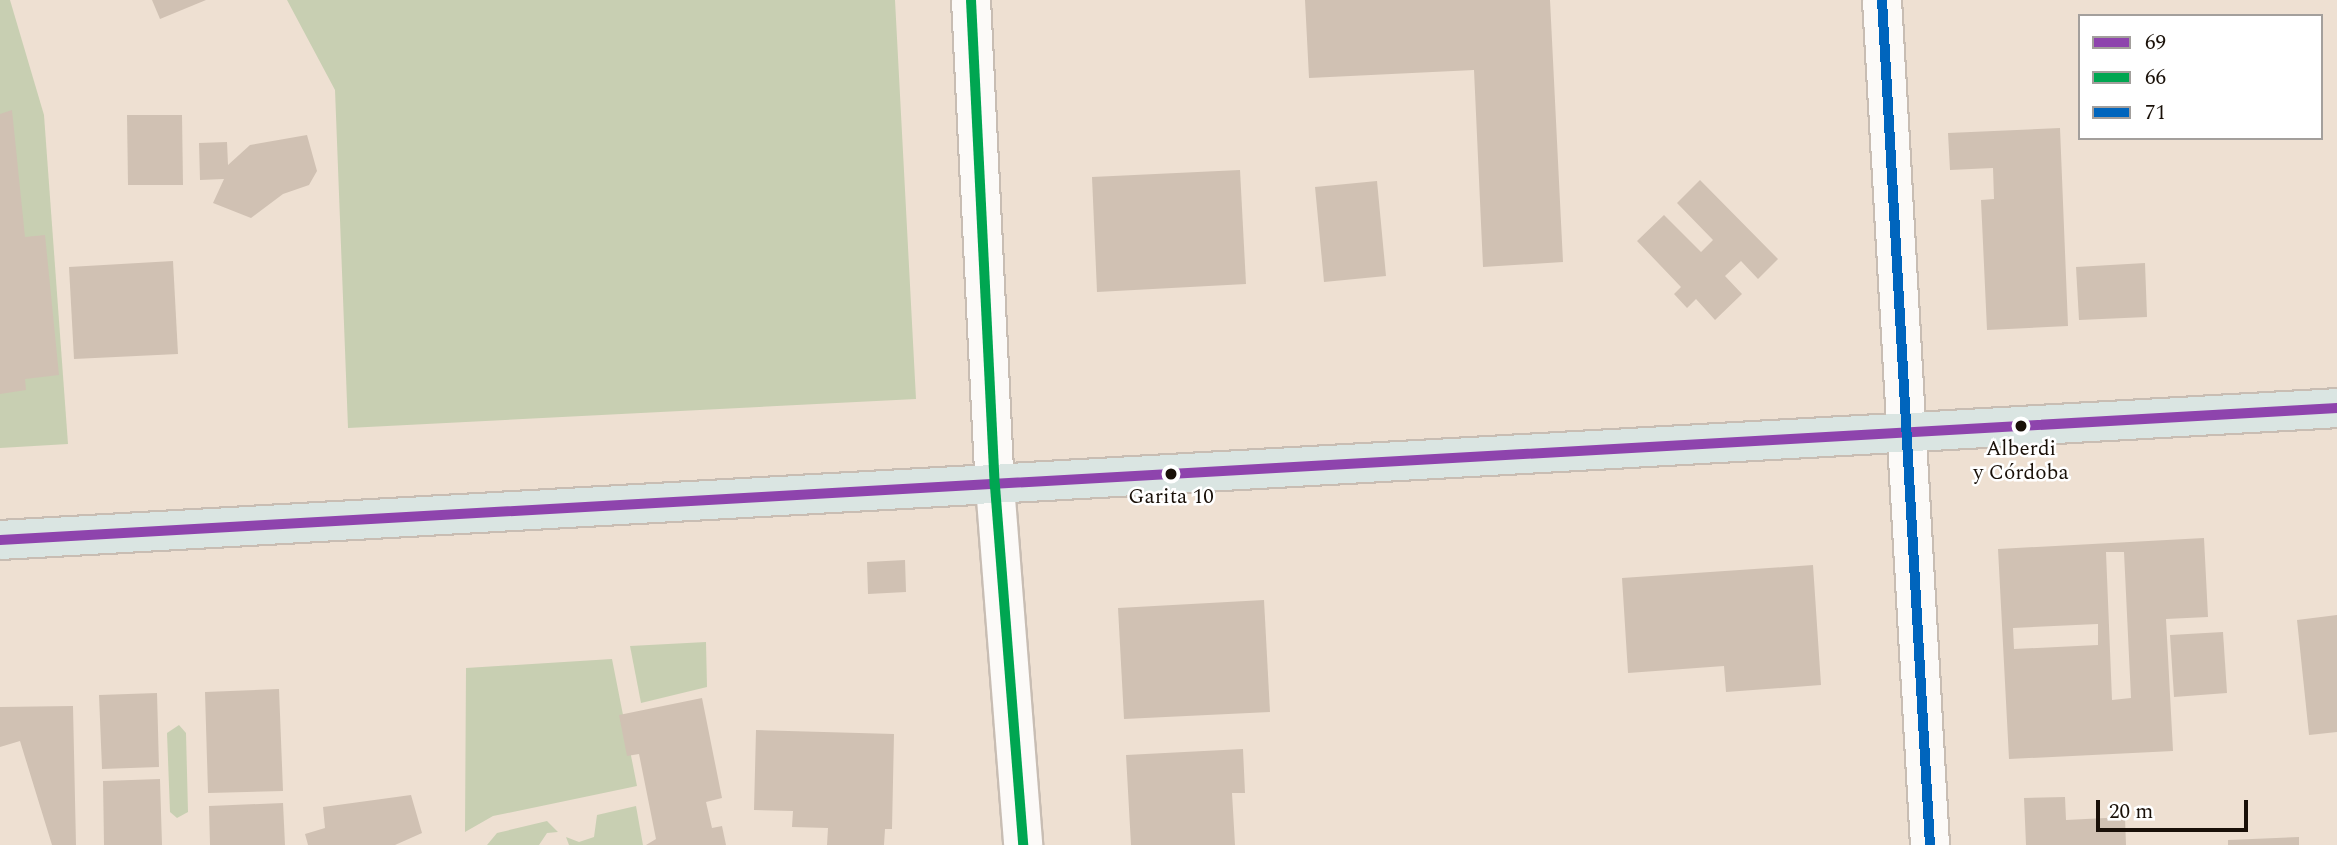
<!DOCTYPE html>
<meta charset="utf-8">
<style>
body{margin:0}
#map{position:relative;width:2337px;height:845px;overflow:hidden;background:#eee0d2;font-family:Spectral,serif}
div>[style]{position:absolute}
.green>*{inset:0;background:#c8cfb2}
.building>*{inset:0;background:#d0c1b3}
.roads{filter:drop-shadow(2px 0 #c8bdb3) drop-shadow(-2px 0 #c8bdb3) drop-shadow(0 2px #c8bdb3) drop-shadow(0 -2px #c8bdb3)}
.minor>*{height:38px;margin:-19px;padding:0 19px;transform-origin:19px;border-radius:19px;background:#fcfaf8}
.tertiary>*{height:38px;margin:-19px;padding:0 19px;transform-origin:19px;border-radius:19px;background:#fcfaf8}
.primary>*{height:38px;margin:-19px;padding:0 19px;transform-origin:19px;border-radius:19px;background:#dae5e2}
.bus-1>*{height:10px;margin:-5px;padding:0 5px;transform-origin:5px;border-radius:5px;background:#8e44ad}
.bus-2>*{height:10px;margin:-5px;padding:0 5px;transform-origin:5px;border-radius:5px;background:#00a651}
.bus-3>*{height:10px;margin:-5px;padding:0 5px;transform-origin:5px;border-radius:5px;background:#0065bd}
.dots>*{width:19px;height:19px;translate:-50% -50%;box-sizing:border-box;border:4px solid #fff;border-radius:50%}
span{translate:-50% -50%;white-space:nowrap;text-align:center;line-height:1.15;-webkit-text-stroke:5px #fff;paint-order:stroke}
.bus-label{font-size:21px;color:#191008}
.legend{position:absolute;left:2078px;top:14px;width:245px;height:126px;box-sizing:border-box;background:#fff;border:2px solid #a39f9c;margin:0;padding:9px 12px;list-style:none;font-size:21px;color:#191008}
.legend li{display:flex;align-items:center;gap:14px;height:35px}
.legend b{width:35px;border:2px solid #a39f9c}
.scale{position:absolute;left:2096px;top:800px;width:152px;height:32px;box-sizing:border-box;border:4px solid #191008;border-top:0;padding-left:9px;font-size:21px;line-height:24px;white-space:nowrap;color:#191008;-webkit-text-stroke:5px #fff;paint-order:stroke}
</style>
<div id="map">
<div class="green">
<i style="clip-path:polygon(0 0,10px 0,44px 115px,68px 444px,0 448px)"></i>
<i style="clip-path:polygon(287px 0,895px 0,916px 399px,348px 428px,335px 90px)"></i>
<i style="clip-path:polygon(706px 642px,707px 687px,641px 703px,630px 646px)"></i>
<i style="clip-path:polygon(612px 659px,637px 786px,493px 816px,465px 832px,466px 668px)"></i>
<i style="clip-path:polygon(179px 725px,186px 733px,188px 812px,177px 818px,170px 812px,167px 733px)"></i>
<i style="clip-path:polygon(636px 806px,643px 845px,569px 845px,566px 837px,579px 842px,594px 837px,597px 815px)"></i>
<i style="clip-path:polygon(547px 821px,558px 832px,547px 833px,539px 845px,487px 845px,497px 833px)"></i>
</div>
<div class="building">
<i style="clip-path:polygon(152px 0,206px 0,160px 19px)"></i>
<i style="clip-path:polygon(1305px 0,1550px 0,1563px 262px,1483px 267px,1474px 70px,1309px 78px)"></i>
<i style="clip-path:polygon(12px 110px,25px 237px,45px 235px,59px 375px,25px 379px,26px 390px,0 394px,0 114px)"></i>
<i style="clip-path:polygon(127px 115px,182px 115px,183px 185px,128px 185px)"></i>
<i style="clip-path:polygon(2060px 128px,2068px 326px,1987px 330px,1981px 200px,1994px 199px,1993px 168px,1950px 170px,1948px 133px)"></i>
<i style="clip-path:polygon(307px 135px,317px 171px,309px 185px,283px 194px,251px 218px,213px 203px,224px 179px,200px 180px,199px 143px,227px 142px,228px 165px,250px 145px)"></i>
<i style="clip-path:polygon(1240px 170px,1246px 284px,1097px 292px,1092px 177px)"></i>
<i style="clip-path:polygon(1700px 180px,1778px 259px,1758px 279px,1741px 261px,1725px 276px,1742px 294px,1715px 320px,1696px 299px,1687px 308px,1674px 294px,1681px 287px,1637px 241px,1664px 215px,1701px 252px,1713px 240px,1677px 203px)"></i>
<i style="clip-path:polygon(1377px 181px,1386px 276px,1324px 282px,1315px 187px)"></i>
<i style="clip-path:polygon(173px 261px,178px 354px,74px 359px,69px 267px)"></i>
<i style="clip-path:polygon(2145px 263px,2147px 317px,2079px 320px,2076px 267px)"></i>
<i style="clip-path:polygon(evenodd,2204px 538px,2208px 617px,2166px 619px,2173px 751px,2009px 759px,1998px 549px,2204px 538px,2106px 552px,2124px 552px,2131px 698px,2112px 700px,2106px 552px,2204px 538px,2098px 624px,2098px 645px,2014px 649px,2013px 628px,2098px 624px)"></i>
<i style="clip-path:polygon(905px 560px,906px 592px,868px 594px,867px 562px)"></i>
<i style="clip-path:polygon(1813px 565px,1821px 685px,1726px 692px,1724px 666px,1628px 673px,1622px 578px)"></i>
<i style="clip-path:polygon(1264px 600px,1270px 712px,1124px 719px,1118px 608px)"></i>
<i style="clip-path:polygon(2337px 615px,2337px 732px,2309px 735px,2297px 620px)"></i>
<i style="clip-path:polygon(2223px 632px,2227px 693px,2174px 697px,2170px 635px)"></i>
<i style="clip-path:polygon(279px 689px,283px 791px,208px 793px,205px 692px)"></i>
<i style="clip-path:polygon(157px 693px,159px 767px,102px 769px,99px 695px)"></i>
<i style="clip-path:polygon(702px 698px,722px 798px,706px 802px,712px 828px,722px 826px,726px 845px,646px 845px,656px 839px,639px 754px,627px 756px,619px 715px)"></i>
<i style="clip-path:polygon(73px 706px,76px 845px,52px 845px,20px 741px,0 747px,0 707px)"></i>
<i style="clip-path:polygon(756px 730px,894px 734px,892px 829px,885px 829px,884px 845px,827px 845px,828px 828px,792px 827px,793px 811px,754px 810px)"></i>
<i style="clip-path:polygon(1243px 749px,1245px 793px,1232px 793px,1235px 845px,1131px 845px,1126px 755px)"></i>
<i style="clip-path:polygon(160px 779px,162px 845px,104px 845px,103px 781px)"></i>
<i style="clip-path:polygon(411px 795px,422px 833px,395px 845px,308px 845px,305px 834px,325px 828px,323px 807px)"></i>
<i style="clip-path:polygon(2065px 797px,2066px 820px,2125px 817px,2126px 845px,2026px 845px,2024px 798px)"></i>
<i style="clip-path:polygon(283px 803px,285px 845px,210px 845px,209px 806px)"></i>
<i style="clip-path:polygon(2299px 837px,2299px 845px,2228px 845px,2228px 840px)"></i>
</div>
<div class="roads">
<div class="minor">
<i style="left:1882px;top:0;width:846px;rotate:86.75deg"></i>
<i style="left:995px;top:486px;width:360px;rotate:85.5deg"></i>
</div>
<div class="tertiary">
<i style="left:971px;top:0;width:487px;rotate:87.2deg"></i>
</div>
<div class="primary">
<i style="left:0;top:540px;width:2341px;rotate:-3.23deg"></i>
</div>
</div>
<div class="bus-1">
<i style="left:0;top:540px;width:2341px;rotate:-3.23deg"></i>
</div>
<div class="bus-2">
<i style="left:971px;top:0;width:487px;rotate:87.2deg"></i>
<i style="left:995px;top:486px;width:360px;rotate:85.5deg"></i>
</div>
<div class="bus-3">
<i style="left:1882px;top:0;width:846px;rotate:86.75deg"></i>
</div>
<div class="dots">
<i style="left:2021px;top:426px;background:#191008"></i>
<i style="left:1171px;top:474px;background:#191008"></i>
</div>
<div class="bus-label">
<span style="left:2021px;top:461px">Alberdi<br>y Córdoba</span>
<span style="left:1171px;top:497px">Garita 10</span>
</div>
<ul class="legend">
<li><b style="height:9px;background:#8e44ad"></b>69</li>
<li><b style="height:9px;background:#00a651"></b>66</li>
<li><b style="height:9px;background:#0065bd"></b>71</li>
</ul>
<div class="scale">20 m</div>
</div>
